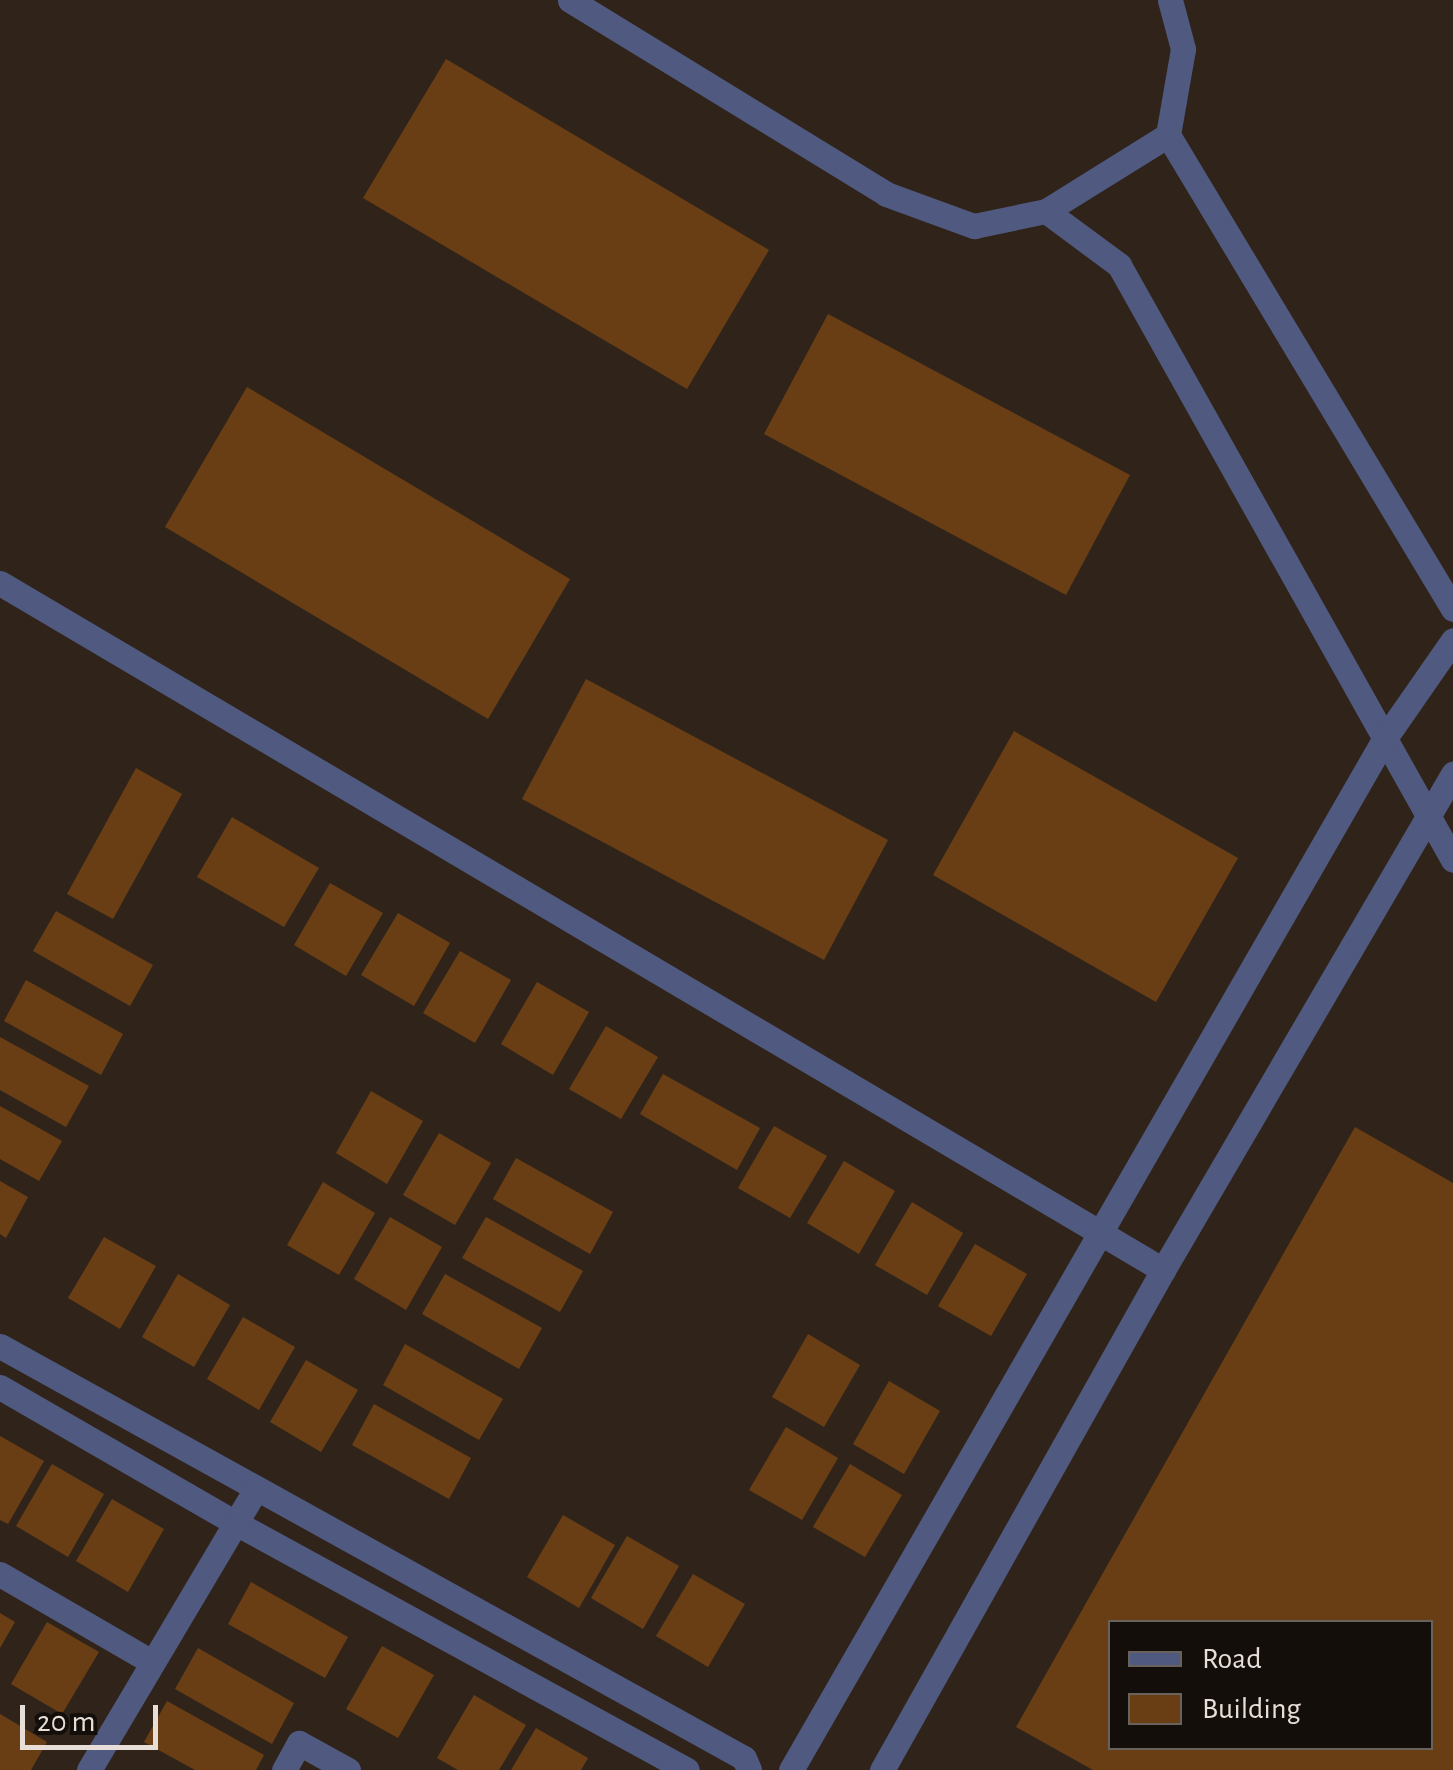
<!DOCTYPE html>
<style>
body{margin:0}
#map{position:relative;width:1453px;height:1770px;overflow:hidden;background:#30241a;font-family:"Alegreya Sans",sans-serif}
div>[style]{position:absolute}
.building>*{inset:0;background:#6a3e15}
.minor>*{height:25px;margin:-12.5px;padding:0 12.5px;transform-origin:12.5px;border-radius:12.5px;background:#505980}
span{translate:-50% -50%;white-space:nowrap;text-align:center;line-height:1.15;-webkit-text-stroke:8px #140e0a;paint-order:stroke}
.legend{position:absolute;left:1108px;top:1620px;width:325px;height:130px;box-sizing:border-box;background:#140e0a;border:2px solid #68615c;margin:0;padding:12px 18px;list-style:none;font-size:30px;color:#e7ded8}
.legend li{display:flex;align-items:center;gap:20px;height:50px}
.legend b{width:50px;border:2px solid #68615c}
.scale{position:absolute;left:20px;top:1705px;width:138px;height:45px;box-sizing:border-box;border:5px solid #e7ded8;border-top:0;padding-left:12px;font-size:30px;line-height:35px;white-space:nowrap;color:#e7ded8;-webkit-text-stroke:8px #140e0a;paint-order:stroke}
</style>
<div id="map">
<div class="building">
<i style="clip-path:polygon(446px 59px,769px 250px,687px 389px,363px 198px)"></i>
<i style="clip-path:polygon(828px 314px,1130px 475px,1066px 595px,764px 434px)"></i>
<i style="clip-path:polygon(247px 387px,570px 579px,488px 719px,165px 527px)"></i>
<i style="clip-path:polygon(586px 679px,888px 840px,824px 960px,522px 799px)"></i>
<i style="clip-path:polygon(1014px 731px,1238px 858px,1156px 1002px,933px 875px)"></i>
<i style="clip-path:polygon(136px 768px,182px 794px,113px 919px,67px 894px)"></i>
<i style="clip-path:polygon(232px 817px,319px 868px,284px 927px,197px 877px)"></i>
<i style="clip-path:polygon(330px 883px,383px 913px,346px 976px,294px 945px)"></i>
<i style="clip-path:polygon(56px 911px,153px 965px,130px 1006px,33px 951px)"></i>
<i style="clip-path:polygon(398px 913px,450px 943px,414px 1006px,361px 975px)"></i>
<i style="clip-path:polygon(460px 951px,511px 980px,475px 1043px,423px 1013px)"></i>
<i style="clip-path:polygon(26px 980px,123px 1034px,101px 1075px,4px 1021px)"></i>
<i style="clip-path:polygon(537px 982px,589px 1012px,553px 1075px,501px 1044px)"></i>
<i style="clip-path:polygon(606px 1026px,658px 1057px,621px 1119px,569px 1089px)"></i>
<i style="clip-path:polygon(0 1037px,89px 1086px,66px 1127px,0 1090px)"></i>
<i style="clip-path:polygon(663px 1074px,760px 1128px,737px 1170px,640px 1114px)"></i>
<i style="clip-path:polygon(371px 1091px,423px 1121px,387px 1184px,336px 1153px)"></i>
<i style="clip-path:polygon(0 1106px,62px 1141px,39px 1181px,0 1159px)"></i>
<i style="clip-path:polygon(774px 1126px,827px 1156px,790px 1218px,738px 1188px)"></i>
<i style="clip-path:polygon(evenodd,1355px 1127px,1453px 1183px,1453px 1770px,1093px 1770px,1016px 1727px,1355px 1127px,1110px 1622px,1430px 1622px,1430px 1748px,1110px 1748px,1110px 1622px)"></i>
<i style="clip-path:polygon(439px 1133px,491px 1163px,455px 1225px,403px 1195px)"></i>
<i style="clip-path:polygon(516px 1158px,613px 1212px,590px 1254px,493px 1199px)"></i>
<i style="clip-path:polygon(844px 1161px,895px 1191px,859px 1254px,807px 1223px)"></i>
<i style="clip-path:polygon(0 1181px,28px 1197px,6px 1238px,0 1234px)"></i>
<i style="clip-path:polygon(323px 1182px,375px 1213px,339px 1275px,287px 1245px)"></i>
<i style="clip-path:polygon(912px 1202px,963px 1233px,927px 1295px,875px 1265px)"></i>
<i style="clip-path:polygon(390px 1217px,442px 1247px,406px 1310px,354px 1279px)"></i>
<i style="clip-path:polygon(486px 1217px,583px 1271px,560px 1312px,462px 1258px)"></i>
<i style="clip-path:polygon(104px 1237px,156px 1266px,120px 1329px,68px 1298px)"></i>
<i style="clip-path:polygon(975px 1244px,1027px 1274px,991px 1336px,938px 1306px)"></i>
<i style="clip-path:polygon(178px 1274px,230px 1305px,194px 1367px,142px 1337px)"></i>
<i style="clip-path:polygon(445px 1274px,542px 1328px,519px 1369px,422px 1314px)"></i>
<i style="clip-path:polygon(243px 1317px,295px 1347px,259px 1410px,207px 1379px)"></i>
<i style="clip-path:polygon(808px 1334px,860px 1365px,824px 1427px,772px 1397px)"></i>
<i style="clip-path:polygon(405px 1344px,503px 1399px,479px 1440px,383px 1385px)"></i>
<i style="clip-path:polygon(306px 1360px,358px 1390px,321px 1452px,270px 1422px)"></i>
<i style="clip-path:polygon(889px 1381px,940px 1411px,904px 1474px,853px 1444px)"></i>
<i style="clip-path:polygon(374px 1404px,471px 1458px,449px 1499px,352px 1445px)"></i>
<i style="clip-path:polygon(786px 1427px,838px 1458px,802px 1520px,749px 1490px)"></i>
<i style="clip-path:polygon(0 1436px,44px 1461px,8px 1524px,0 1520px)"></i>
<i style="clip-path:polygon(52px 1464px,104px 1494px,68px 1557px,16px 1526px)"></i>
<i style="clip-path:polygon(850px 1464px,902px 1495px,865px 1557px,813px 1527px)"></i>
<i style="clip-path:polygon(112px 1499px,164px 1529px,128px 1592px,76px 1561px)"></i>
<i style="clip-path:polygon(563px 1515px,615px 1545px,579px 1608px,527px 1577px)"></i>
<i style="clip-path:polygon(627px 1536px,679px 1566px,643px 1629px,591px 1598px)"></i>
<i style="clip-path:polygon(693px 1574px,745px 1604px,708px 1667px,656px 1636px)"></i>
<i style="clip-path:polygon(251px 1582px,348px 1637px,325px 1678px,228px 1624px)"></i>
<i style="clip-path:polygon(0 1613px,15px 1622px,0 1648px)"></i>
<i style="clip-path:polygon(47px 1622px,99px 1652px,62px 1714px,11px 1684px)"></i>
<i style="clip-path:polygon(382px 1646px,434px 1675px,398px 1738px,346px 1709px)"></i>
<i style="clip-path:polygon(198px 1648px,294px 1703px,272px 1744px,175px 1689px)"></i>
<i style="clip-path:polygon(474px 1695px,526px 1725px,499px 1770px,458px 1770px,437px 1758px)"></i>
<i style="clip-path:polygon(167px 1701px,264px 1755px,256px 1770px,195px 1770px,144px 1742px)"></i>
<i style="clip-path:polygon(0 1714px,47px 1742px,31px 1770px,0 1770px)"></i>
<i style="clip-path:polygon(536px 1728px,588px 1758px,581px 1770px,511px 1770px)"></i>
</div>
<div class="minor">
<i style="left:570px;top:0;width:371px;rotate:31.5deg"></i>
<i style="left:886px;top:194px;width:94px;rotate:20deg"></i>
<i style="left:974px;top:226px;width:74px;rotate:-11.8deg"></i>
<i style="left:1046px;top:211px;width:144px;rotate:-31.9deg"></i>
<i style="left:1170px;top:0;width:51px;rotate:75.1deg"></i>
<i style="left:1183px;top:49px;width:87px;rotate:99.9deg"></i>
<i style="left:1168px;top:135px;width:553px;rotate:58.98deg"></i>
<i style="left:1046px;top:211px;width:91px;rotate:36.5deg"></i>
<i style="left:1119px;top:265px;width:682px;rotate:60.69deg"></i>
<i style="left:0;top:583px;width:1351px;rotate:30.57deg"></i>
<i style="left:0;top:1346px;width:850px;rotate:28.98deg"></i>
<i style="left:744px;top:1758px;width:13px;rotate:67deg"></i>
<i style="left:0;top:1387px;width:270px;rotate:30deg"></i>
<i style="left:234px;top:1522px;width:516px;rotate:28.7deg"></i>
<i style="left:0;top:1574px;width:176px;rotate:30.1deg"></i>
<i style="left:89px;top:1770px;width:326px;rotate:-59.3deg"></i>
<i style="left:284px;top:1770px;width:31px;rotate:-61deg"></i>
<i style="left:299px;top:1743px;width:56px;rotate:28.9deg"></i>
<i style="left:791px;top:1770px;width:1191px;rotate:-60.08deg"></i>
<i style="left:1385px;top:738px;width:119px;rotate:-55.2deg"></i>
<i style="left:882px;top:1770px;width:574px;rotate:-60.66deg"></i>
<i style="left:1163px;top:1270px;width:575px;rotate:-59.69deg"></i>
</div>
<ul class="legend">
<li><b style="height:12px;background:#505980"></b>Road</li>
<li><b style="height:28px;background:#6a3e15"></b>Building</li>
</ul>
<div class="scale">20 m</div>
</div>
